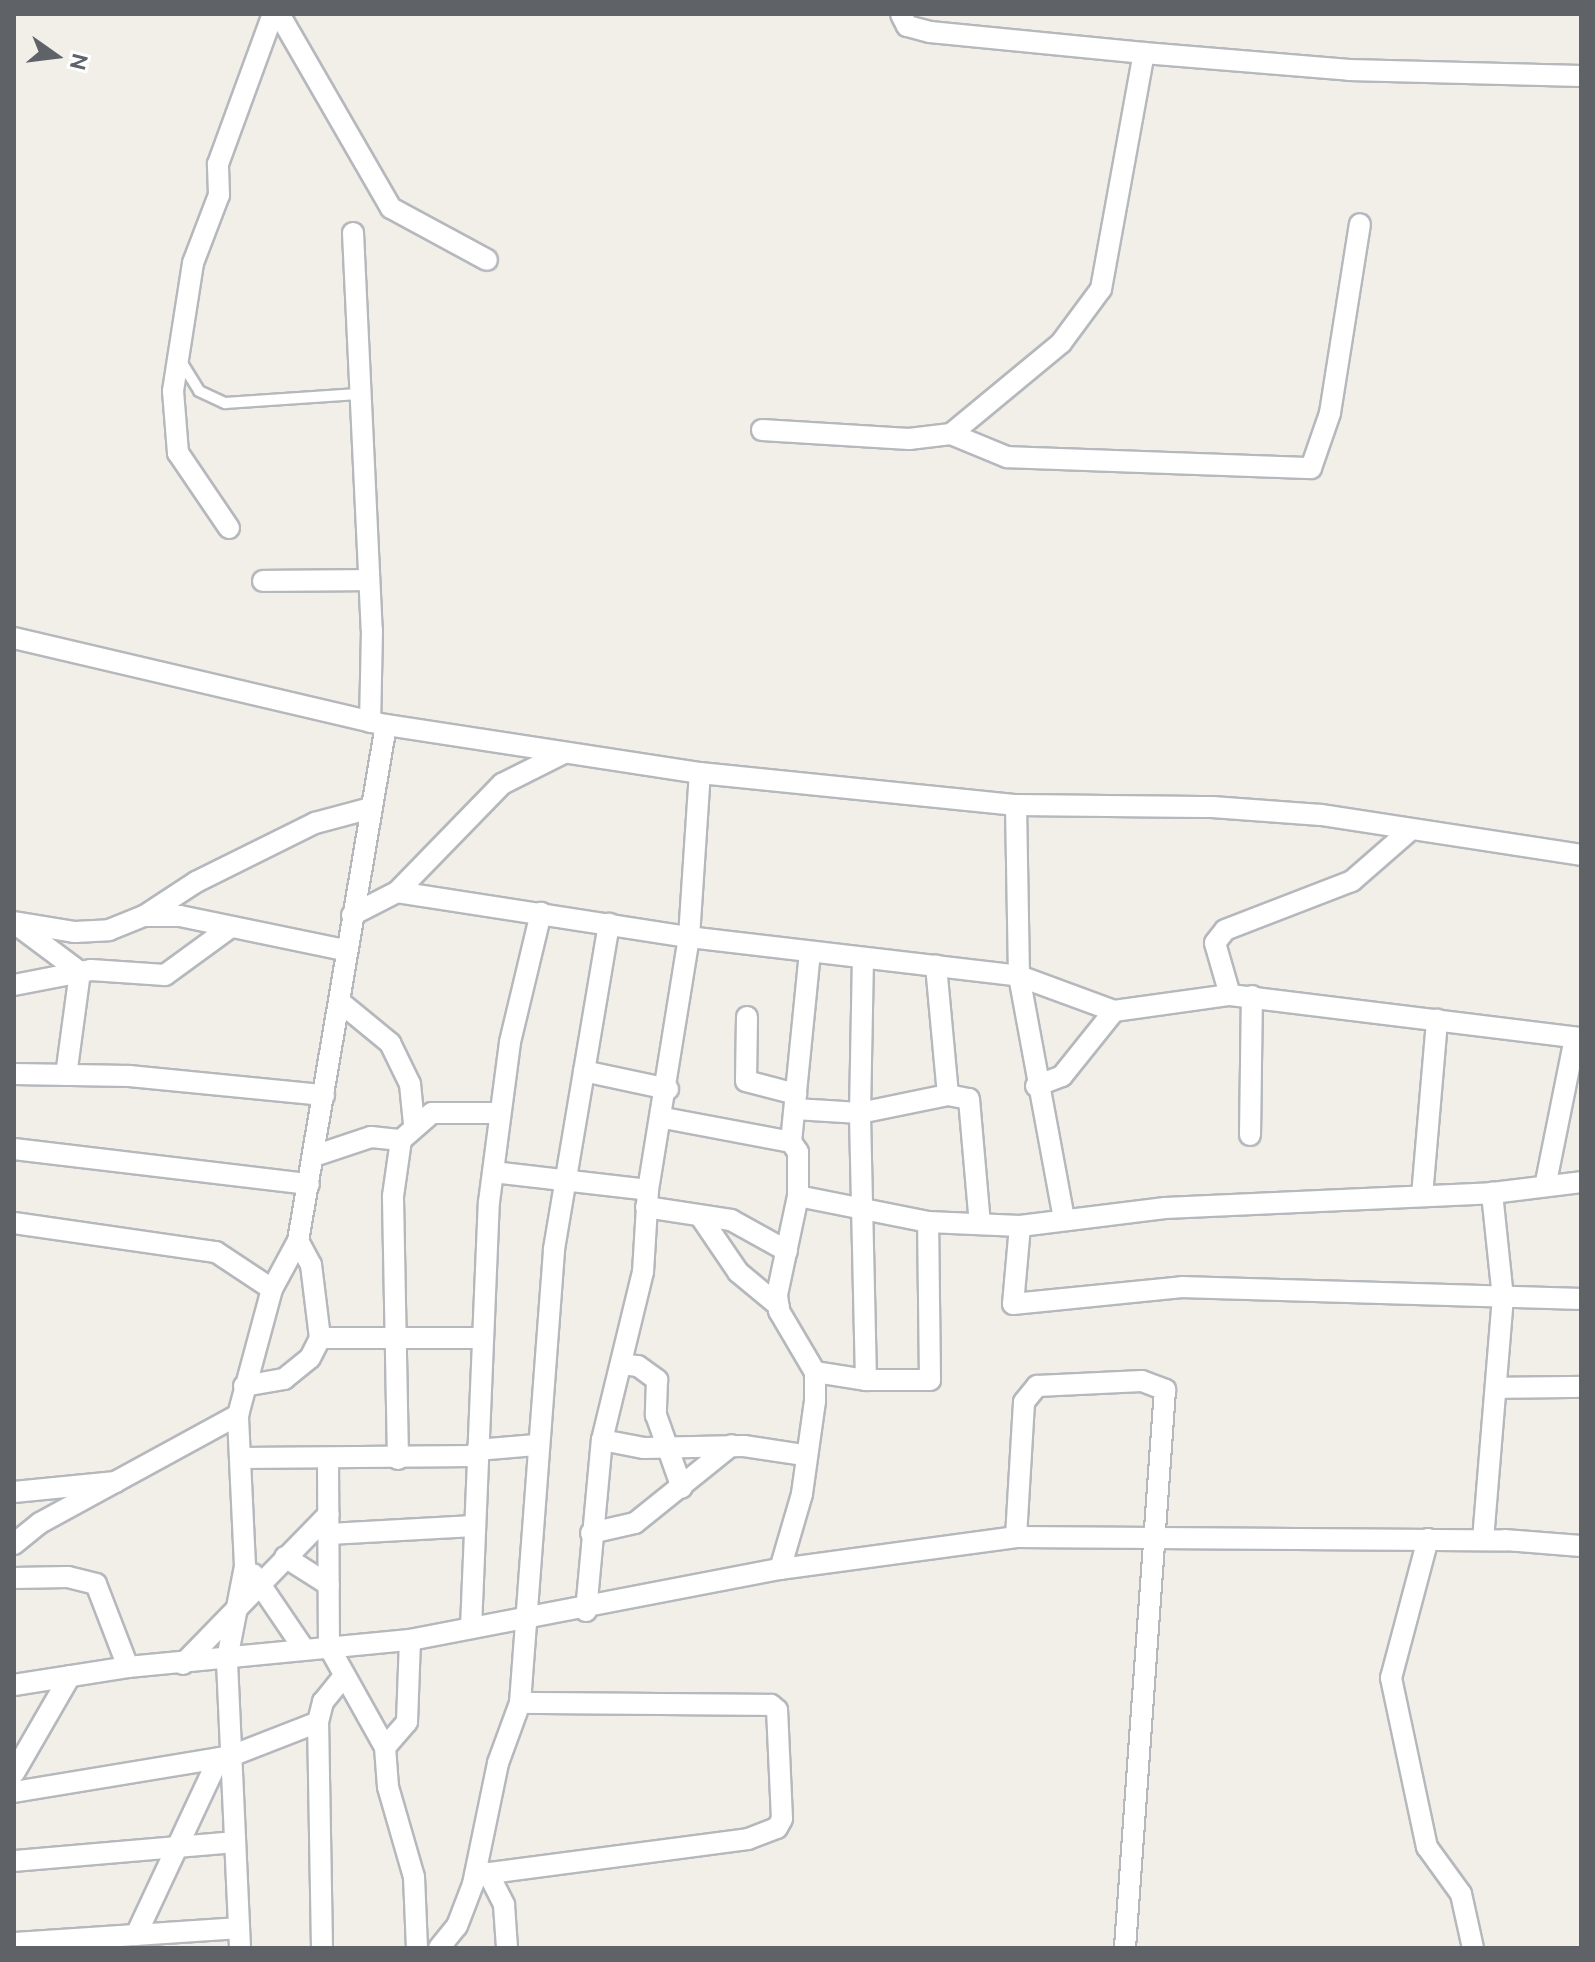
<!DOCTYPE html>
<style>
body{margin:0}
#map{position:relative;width:1595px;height:1962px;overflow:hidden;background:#f1efe8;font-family:Ubuntu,sans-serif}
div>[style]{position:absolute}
.roads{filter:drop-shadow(2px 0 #b5b8bc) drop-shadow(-2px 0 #b5b8bc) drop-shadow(0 2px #b5b8bc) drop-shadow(0 -2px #b5b8bc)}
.service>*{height:10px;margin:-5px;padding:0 5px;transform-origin:5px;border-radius:5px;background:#fff}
.minor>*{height:20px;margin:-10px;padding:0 10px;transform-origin:10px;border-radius:10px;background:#fff}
span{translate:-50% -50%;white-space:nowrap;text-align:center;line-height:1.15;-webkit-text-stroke:6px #fff;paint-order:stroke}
.frame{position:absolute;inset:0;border:16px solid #5f6368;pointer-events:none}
.north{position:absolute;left:16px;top:16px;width:80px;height:80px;-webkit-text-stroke:6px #fff;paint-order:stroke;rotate:104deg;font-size:22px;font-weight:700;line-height:32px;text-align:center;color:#5f6368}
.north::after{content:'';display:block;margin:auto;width:28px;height:36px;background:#5f6368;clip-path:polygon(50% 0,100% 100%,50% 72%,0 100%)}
</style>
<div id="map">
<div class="roads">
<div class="service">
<i style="left:180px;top:360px;width:36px;rotate:58deg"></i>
<i style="left:199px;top:391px;width:29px;rotate:25deg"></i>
<i style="left:225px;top:403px;width:133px;rotate:-3.9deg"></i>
</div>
<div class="minor">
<i style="left:279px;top:14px;width:224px;rotate:60deg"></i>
<i style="left:391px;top:208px;width:109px;rotate:28.4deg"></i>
<i style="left:1144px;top:53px;width:206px;rotate:4.7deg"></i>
<i style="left:1349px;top:70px;width:232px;rotate:1.5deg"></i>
<i style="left:353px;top:233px;width:397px;rotate:87.3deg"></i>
<i style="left:372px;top:630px;width:92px;rotate:91.2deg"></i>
<i style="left:762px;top:430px;width:147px;rotate:3.5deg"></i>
<i style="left:909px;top:439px;width:42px;rotate:-6.8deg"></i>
<i style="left:951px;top:434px;width:143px;rotate:-39.6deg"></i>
<i style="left:1061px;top:343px;width:67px;rotate:-53.5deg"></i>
<i style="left:1101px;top:289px;width:240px;rotate:-79.7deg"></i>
<i style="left:1144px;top:53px;width:215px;rotate:-174.4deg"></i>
<i style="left:930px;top:32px;width:24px;rotate:-165deg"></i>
<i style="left:907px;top:26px;width:13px;rotate:-117deg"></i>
<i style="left:951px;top:434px;width:61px;rotate:22.3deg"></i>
<i style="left:1007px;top:457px;width:304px;rotate:2.1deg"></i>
<i style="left:1311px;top:468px;width:58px;rotate:-70.9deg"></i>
<i style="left:1330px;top:413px;width:191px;rotate:-81deg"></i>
<i style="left:229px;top:528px;width:91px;rotate:-124.2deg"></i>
<i style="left:178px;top:453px;width:62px;rotate:-94.6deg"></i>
<i style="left:173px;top:391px;width:130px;rotate:-81.1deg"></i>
<i style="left:193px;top:263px;width:73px;rotate:-69.1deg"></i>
<i style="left:219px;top:195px;width:31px;rotate:-92deg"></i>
<i style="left:218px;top:164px;width:160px;rotate:-69.9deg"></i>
<i style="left:263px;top:581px;width:106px;rotate:-0.5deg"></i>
<i style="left:14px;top:638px;width:382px;rotate:13.2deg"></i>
<i style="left:386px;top:725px;width:318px;rotate:8.7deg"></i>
<i style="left:700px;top:773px;width:318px;rotate:5.8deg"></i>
<i style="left:1016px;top:805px;width:196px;rotate:0.6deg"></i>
<i style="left:1212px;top:807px;width:109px;rotate:4.2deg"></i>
<i style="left:1321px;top:815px;width:263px;rotate:8.7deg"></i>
<i style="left:1016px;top:805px;width:171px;rotate:89deg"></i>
<i style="left:1019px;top:976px;width:247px;rotate:79.5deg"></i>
<i style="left:397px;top:892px;width:151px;rotate:-45.8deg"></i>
<i style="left:502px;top:784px;width:69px;rotate:-26.6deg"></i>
<i style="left:352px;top:915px;width:51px;rotate:-27.1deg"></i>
<i style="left:397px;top:892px;width:295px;rotate:8.8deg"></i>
<i style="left:689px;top:937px;width:332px;rotate:6.7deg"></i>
<i style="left:1019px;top:976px;width:101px;rotate:20.2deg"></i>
<i style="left:1114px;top:1011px;width:117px;rotate:-7.9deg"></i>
<i style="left:1230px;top:995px;width:354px;rotate:7deg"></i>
<i style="left:144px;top:916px;width:62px;rotate:-33.2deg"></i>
<i style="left:196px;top:882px;width:133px;rotate:-26.4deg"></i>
<i style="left:315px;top:823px;width:58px;rotate:-15deg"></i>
<i style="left:14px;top:922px;width:62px;rotate:9.3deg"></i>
<i style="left:75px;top:932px;width:34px;rotate:-3deg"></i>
<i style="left:109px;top:930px;width:38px;rotate:-22deg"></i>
<i style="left:144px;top:916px;width:36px"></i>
<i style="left:180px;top:916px;width:167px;rotate:11.7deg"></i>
<i style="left:17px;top:925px;width:79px;rotate:36.7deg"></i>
<i style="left:80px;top:972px;width:104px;rotate:97.7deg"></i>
<i style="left:14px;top:985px;width:78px;rotate:-11deg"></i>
<i style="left:91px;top:970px;width:74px;rotate:3.9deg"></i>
<i style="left:165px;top:975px;width:78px;rotate:-36.1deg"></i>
<i style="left:1230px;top:995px;width:54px;rotate:-106.1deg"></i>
<i style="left:1215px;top:943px;width:16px;rotate:-52deg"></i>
<i style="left:1225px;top:930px;width:136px;rotate:-21.1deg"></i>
<i style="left:1352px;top:881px;width:74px;rotate:-41.2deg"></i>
<i style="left:340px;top:1002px;width:65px;rotate:39.4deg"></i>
<i style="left:390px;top:1043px;width:46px;rotate:64deg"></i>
<i style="left:410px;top:1084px;width:40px;rotate:84.3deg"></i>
<i style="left:747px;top:1017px;width:64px;rotate:90.9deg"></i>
<i style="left:746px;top:1081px;width:52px;rotate:14.6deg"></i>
<i style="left:584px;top:1071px;width:86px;rotate:12.1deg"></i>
<i style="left:14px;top:1074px;width:115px;rotate:1deg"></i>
<i style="left:129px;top:1076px;width:196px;rotate:5.6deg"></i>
<i style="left:1036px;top:1086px;width:28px;rotate:-21deg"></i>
<i style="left:1062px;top:1076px;width:83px;rotate:-51.3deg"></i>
<i style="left:948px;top:1095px;width:21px;rotate:11deg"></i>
<i style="left:969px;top:1099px;width:125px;rotate:85deg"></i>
<i style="left:795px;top:1109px;width:65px;rotate:3.5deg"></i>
<i style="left:860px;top:1113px;width:155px;rotate:-88.9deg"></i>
<i style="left:664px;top:1118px;width:129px;rotate:10.7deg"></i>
<i style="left:791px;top:1142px;width:12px;rotate:55deg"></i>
<i style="left:798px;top:1152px;width:44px;rotate:90deg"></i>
<i style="left:798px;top:1196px;width:101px;rotate:102deg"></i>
<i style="left:777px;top:1295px;width:16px;rotate:83deg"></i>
<i style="left:779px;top:1311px;width:71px;rotate:59.5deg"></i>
<i style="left:815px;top:1372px;width:29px;rotate:90deg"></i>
<i style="left:815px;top:1401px;width:94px;rotate:98deg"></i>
<i style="left:802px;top:1494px;width:78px;rotate:106.3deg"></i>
<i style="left:1250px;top:1135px;width:139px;rotate:-89.2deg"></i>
<i style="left:791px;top:1142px;width:190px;rotate:-84.3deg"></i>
<i style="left:14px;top:1149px;width:297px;rotate:6.8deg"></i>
<i style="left:314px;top:1156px;width:60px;rotate:-18.4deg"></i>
<i style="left:371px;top:1137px;width:30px;rotate:6deg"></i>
<i style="left:493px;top:1172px;width:156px;rotate:6.6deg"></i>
<i style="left:1546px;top:1182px;width:147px;rotate:-78.6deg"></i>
<i style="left:798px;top:1196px;width:133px;rotate:11.3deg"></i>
<i style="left:928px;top:1222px;width:92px;rotate:2.5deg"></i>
<i style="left:1020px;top:1226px;width:146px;rotate:-7.1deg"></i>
<i style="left:1165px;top:1208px;width:327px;rotate:-2.6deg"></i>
<i style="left:1492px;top:1193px;width:90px;rotate:-7deg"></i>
<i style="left:1422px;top:1196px;width:177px;rotate:-85.1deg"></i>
<i style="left:646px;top:1207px;width:86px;rotate:8.7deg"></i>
<i style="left:731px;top:1220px;width:64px;rotate:29deg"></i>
<i style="left:700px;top:1216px;width:68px;rotate:55.8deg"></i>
<i style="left:738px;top:1272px;width:53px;rotate:39.7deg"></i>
<i style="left:14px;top:1223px;width:204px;rotate:8.2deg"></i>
<i style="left:216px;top:1252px;width:67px;rotate:33.5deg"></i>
<i style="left:1020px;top:1226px;width:78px;rotate:95.1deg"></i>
<i style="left:1013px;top:1304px;width:170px;rotate:-5.7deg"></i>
<i style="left:1182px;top:1287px;width:399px;rotate:1.7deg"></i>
<i style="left:320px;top:1338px;width:161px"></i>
<i style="left:621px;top:1364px;width:17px;rotate:7deg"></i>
<i style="left:638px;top:1366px;width:24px;rotate:36deg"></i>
<i style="left:657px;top:1380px;width:35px;rotate:92deg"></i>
<i style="left:656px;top:1415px;width:77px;rotate:70.4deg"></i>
<i style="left:815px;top:1372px;width:52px;rotate:8.9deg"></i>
<i style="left:866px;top:1380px;width:267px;rotate:-91.3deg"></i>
<i style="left:860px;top:1113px;width:90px;rotate:-11.6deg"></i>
<i style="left:948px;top:1095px;width:130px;rotate:-95.3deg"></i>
<i style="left:866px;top:1380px;width:64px"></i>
<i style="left:930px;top:1380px;width:158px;rotate:-90.7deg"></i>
<i style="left:244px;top:1386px;width:41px;rotate:-9.9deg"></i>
<i style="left:284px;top:1379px;width:33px;rotate:-39deg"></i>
<i style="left:310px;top:1358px;width:22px;rotate:-63deg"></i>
<i style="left:320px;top:1338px;width:74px;rotate:-97deg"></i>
<i style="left:311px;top:1265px;width:27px;rotate:-118deg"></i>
<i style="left:1496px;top:1388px;width:85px;rotate:-0.7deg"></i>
<i style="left:602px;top:1440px;width:43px;rotate:10.8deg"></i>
<i style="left:644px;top:1448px;width:100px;rotate:-1.1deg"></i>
<i style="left:744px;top:1446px;width:61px;rotate:8.5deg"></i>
<i style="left:477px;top:1450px;width:59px;rotate:-4.8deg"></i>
<i style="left:241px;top:1458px;width:235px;rotate:-0.5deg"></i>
<i style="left:398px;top:1459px;width:263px;rotate:-91.1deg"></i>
<i style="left:393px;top:1196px;width:57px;rotate:-81.9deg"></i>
<i style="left:401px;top:1140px;width:41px;rotate:-41.1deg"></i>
<i style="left:432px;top:1113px;width:68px"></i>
<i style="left:328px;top:1461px;width:186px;rotate:89.7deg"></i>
<i style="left:329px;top:1647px;width:115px;rotate:60.8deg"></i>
<i style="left:14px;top:1492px;width:102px;rotate:-5.6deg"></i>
<i style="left:591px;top:1533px;width:45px;rotate:-12.8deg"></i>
<i style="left:635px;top:1523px;width:124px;rotate:-38.8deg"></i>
<i style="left:329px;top:1534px;width:145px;rotate:-3.2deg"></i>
<i style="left:1016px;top:1537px;width:135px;rotate:-86.6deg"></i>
<i style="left:1024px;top:1402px;width:21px;rotate:-51deg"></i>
<i style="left:1037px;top:1386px;width:105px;rotate:-2.7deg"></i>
<i style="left:1142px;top:1381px;width:25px;rotate:21deg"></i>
<i style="left:1165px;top:1390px;width:559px;rotate:94.1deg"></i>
<i style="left:1428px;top:1539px;width:144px;rotate:104.9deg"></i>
<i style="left:1391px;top:1678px;width:173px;rotate:78deg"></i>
<i style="left:1427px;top:1847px;width:58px;rotate:54.1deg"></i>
<i style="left:1461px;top:1894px;width:55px;rotate:77.5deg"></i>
<i style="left:1483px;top:1540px;width:243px;rotate:-85.3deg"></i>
<i style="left:1503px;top:1298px;width:106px;rotate:-96deg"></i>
<i style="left:14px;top:1544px;width:33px;rotate:-39deg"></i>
<i style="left:40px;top:1523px;width:226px;rotate:-28.6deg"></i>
<i style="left:285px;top:1557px;width:52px;rotate:32.5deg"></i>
<i style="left:253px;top:1574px;width:91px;rotate:55.8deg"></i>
<i style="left:14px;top:1578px;width:54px;rotate:-1.1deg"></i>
<i style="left:68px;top:1577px;width:29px;rotate:14deg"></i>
<i style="left:96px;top:1584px;width:89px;rotate:68.9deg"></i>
<i style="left:586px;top:1611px;width:172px;rotate:-84.7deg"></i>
<i style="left:602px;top:1440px;width:173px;rotate:-76.3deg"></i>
<i style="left:643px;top:1272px;width:82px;rotate:-86.5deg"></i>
<i style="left:648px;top:1190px;width:256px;rotate:-80.8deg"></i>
<i style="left:689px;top:937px;width:164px;rotate:-86.2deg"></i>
<i style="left:471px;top:1628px;width:426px;rotate:-87.6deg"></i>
<i style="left:489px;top:1202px;width:161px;rotate:-82.5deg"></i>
<i style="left:510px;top:1042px;width:133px;rotate:-76.5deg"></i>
<i style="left:410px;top:1640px;width:82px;rotate:92.1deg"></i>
<i style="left:407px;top:1722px;width:33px;rotate:131deg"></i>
<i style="left:385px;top:1747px;width:40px;rotate:85.7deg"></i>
<i style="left:388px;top:1787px;width:94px;rotate:73.9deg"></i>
<i style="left:414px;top:1877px;width:71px;rotate:87.6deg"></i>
<i style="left:183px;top:1664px;width:209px;rotate:-45.8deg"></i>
<i style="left:14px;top:1685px;width:115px;rotate:-9deg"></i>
<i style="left:128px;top:1667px;width:283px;rotate:-5.5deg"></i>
<i style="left:410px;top:1640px;width:377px;rotate:-10.9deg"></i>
<i style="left:780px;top:1569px;width:238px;rotate:-7.7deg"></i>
<i style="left:1016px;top:1537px;width:489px;rotate:0.4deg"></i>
<i style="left:1505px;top:1540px;width:76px;rotate:4.5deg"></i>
<i style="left:14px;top:1773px;width:112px;rotate:-60deg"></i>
<i style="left:14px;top:1792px;width:220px;rotate:-9.4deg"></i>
<i style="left:231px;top:1756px;width:93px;rotate:-21.3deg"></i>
<i style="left:14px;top:1861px;width:221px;rotate:-4.9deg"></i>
<i style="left:488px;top:1873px;width:36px;rotate:63deg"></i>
<i style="left:504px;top:1905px;width:43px;rotate:86deg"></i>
<i style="left:475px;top:1875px;width:275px;rotate:-7.5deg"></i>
<i style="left:748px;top:1839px;width:31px;rotate:-21deg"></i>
<i style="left:777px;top:1828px;width:10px;rotate:-61deg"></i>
<i style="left:782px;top:1819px;width:109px;rotate:-92.6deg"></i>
<i style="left:777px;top:1710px;width:8px;rotate:-140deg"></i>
<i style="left:771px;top:1705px;width:251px;rotate:-179.5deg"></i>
<i style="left:136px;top:1935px;width:195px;rotate:-64.9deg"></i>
<i style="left:14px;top:1943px;width:224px;rotate:-3.8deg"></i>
<i style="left:240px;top:1948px;width:289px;rotate:-92.6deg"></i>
<i style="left:227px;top:1659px;width:95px;rotate:-79deg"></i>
<i style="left:245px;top:1566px;width:151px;rotate:-92.7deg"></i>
<i style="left:238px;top:1415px;width:131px;rotate:-74.9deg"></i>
<i style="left:272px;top:1289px;width:55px;rotate:-61.6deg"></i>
<i style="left:298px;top:1241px;width:523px;rotate:-80.32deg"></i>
<i style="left:322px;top:1948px;width:226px;rotate:-91deg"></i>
<i style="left:318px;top:1722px;width:21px;rotate:-76deg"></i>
<i style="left:323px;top:1702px;width:32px;rotate:-51deg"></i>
<i style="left:439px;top:1948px;width:28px;rotate:-51deg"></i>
<i style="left:457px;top:1926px;width:45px;rotate:-69.1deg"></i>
<i style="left:473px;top:1884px;width:124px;rotate:-78.3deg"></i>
<i style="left:498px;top:1763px;width:64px;rotate:-69.9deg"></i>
<i style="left:520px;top:1703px;width:455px;rotate:-85.7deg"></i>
<i style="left:554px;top:1249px;width:330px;rotate:-80.4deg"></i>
</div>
</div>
<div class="frame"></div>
<div class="north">N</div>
</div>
